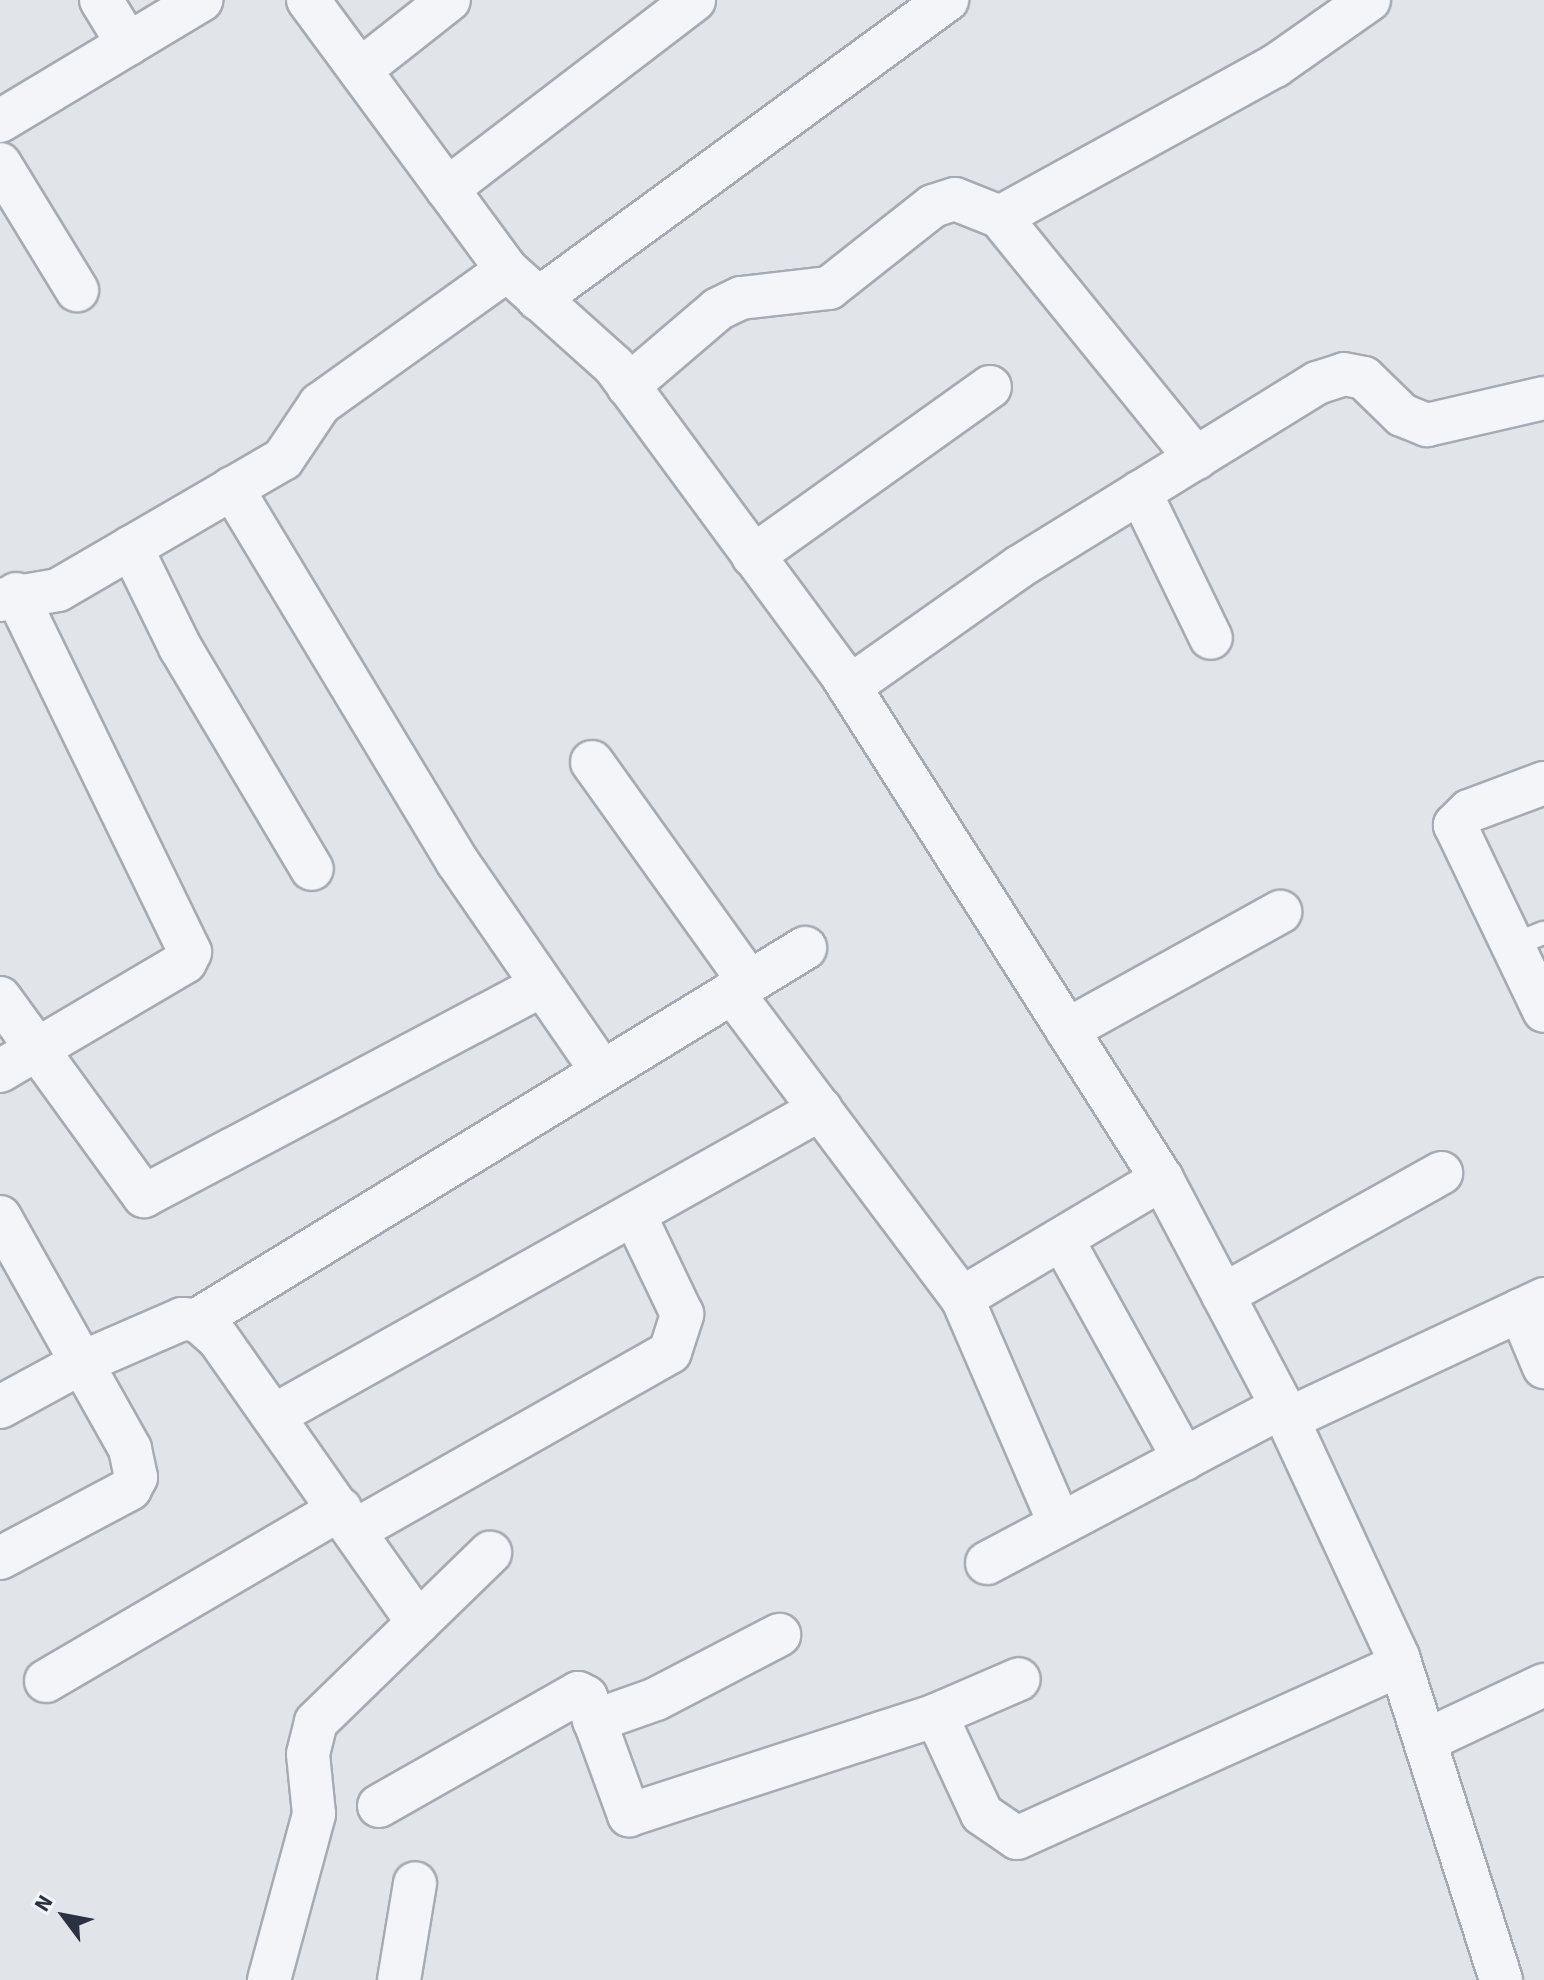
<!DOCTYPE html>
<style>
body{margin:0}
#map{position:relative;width:1544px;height:1980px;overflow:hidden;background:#e1e4e9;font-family:"Source Sans 3",sans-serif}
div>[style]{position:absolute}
.roads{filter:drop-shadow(2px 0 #a6abb3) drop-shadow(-2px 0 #a6abb3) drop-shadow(0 2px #a6abb3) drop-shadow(0 -2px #a6abb3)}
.service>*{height:22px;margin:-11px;padding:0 11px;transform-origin:11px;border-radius:11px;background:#f4f5f8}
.minor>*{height:42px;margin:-21px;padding:0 21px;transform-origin:21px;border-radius:21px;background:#f4f5f8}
span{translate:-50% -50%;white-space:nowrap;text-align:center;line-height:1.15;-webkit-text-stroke:6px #f1f3f7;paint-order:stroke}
.north{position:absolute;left:24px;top:1876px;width:80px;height:80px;-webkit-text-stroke:6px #f1f3f7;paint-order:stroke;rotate:302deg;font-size:22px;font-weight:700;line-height:32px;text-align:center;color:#2a3241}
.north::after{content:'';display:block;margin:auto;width:28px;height:36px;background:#2a3241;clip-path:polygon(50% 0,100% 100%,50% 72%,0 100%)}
</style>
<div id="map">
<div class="roads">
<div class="service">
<i style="left:1511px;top:946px;width:35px;rotate:-22deg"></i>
</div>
<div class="minor">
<i style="left:101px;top:0;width:52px;rotate:58.5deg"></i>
<i style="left:308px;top:0;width:335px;rotate:53.6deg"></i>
<i style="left:507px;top:270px;width:144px;rotate:41.9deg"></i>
<i style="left:614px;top:366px;width:386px;rotate:53.6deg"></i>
<i style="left:843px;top:677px;width:595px;rotate:57.57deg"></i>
<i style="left:1162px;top:1179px;width:258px;rotate:62.2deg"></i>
<i style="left:1282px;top:1407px;width:276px;rotate:65.1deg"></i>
<i style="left:1398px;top:1657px;width:339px;rotate:72.3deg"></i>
<i style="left:360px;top:70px;width:113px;rotate:-38.2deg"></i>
<i style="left:0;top:121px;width:235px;rotate:-31deg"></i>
<i style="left:0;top:164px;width:148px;rotate:58.6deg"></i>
<i style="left:447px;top:189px;width:311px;rotate:-37.4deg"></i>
<i style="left:1000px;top:217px;width:314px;rotate:-28.8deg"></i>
<i style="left:1275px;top:66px;width:115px;rotate:-35.1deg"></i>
<i style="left:538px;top:299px;width:507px;rotate:-36.17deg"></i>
<i style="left:628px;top:386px;width:118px;rotate:-40.5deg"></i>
<i style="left:718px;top:309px;width:25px;rotate:-26deg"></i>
<i style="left:741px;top:298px;width:89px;rotate:-6.5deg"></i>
<i style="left:829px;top:288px;width:132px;rotate:-38.3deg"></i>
<i style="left:933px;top:206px;width:23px;rotate:-18deg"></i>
<i style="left:955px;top:199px;width:48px;rotate:21.8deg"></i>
<i style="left:1000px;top:217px;width:311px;rotate:50.9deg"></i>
<i style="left:232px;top:488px;width:436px;rotate:58.9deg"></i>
<i style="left:457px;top:861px;width:254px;rotate:55.4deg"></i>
<i style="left:1140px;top:492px;width:162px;rotate:64.1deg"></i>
<i style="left:131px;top:547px;width:111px;rotate:63.9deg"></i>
<i style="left:180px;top:647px;width:258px;rotate:59.3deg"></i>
<i style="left:753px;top:556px;width:291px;rotate:-35.5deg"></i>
<i style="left:0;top:600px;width:59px;rotate:-9.8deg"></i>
<i style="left:58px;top:590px;width:260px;rotate:-30.2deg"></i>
<i style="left:283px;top:459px;width:66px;rotate:-56.1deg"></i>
<i style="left:320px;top:404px;width:230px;rotate:-35.6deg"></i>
<i style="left:849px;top:687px;width:208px;rotate:-35.2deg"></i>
<i style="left:1019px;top:567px;width:350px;rotate:-31.7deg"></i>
<i style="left:1317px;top:383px;width:28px;rotate:-18deg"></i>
<i style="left:1344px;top:374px;width:20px;rotate:11deg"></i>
<i style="left:1364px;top:378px;width:53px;rotate:44.2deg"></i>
<i style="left:1402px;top:415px;width:27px;rotate:22deg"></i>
<i style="left:1427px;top:425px;width:120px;rotate:-13deg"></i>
<i style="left:592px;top:762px;width:269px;rotate:54.4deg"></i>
<i style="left:1544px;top:783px;width:80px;rotate:159.5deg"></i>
<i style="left:1469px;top:811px;width:20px;rotate:135deg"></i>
<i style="left:1455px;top:825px;width:206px;rotate:64.4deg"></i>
<i style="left:732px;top:992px;width:383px;rotate:53.1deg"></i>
<i style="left:962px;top:1298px;width:246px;rotate:66.6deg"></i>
<i style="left:0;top:998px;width:245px;rotate:54deg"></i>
<i style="left:144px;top:1196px;width:450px;rotate:-27.9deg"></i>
<i style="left:1067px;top:1030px;width:244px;rotate:-29deg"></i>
<i style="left:0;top:1071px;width:215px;rotate:-30.5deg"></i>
<i style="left:185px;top:962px;width:11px;rotate:-63deg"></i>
<i style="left:190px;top:952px;width:398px;rotate:-115.9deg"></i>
<i style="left:0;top:1217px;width:266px;rotate:60.7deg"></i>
<i style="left:130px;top:1449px;width:29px;rotate:78deg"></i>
<i style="left:136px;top:1477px;width:13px;rotate:117deg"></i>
<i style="left:130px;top:1489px;width:147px;rotate:152deg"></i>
<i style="left:1062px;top:1239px;width:252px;rotate:61deg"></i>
<i style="left:1223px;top:1295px;width:250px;rotate:-29.2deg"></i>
<i style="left:962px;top:1298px;width:233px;rotate:-30.8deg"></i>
<i style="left:1520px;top:1310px;width:62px;rotate:67.2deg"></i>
<i style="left:197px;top:1320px;width:713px;rotate:-31.46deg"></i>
<i style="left:0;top:1407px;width:94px;rotate:-28.5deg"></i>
<i style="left:83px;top:1362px;width:108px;rotate:-23.5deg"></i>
<i style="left:182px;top:1319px;width:15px;rotate:4deg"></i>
<i style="left:197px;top:1320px;width:28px;rotate:41deg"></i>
<i style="left:218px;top:1338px;width:348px;rotate:54.9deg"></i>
<i style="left:273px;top:1416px;width:628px;rotate:-29.26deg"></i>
<i style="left:1288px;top:1419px;width:283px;rotate:-25.1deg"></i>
<i style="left:354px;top:1531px;width:363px;rotate:-29.5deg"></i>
<i style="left:670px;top:1352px;width:40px;rotate:-72deg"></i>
<i style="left:682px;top:1314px;width:111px;rotate:-115.6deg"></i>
<i style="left:987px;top:1563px;width:334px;rotate:-27.9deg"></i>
<i style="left:46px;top:1681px;width:341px;rotate:-30.3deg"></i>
<i style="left:936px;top:1715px;width:109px;rotate:65.1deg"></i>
<i style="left:982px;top:1814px;width:42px;rotate:34.4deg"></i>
<i style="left:1017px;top:1838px;width:420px;rotate:-24.3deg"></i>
<i style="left:594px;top:1721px;width:66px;rotate:-19.5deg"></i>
<i style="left:656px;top:1699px;width:139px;rotate:-27.5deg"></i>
<i style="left:1429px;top:1739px;width:127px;rotate:-25.2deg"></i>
<i style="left:379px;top:1806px;width:229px;rotate:-29.6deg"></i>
<i style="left:578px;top:1693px;width:9px;rotate:27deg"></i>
<i style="left:586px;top:1697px;width:126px;rotate:70deg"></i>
<i style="left:629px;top:1815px;width:323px;rotate:-18deg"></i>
<i style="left:936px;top:1715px;width:90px;rotate:-23.4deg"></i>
<i style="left:269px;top:1980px;width:172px;rotate:-74.8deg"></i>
<i style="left:314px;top:1814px;width:60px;rotate:-95.7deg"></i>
<i style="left:308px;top:1754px;width:33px;rotate:-76deg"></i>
<i style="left:316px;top:1722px;width:243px;rotate:-44.2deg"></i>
<i style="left:399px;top:1980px;width:98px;rotate:-80.6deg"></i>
</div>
</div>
<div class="north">N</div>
</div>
